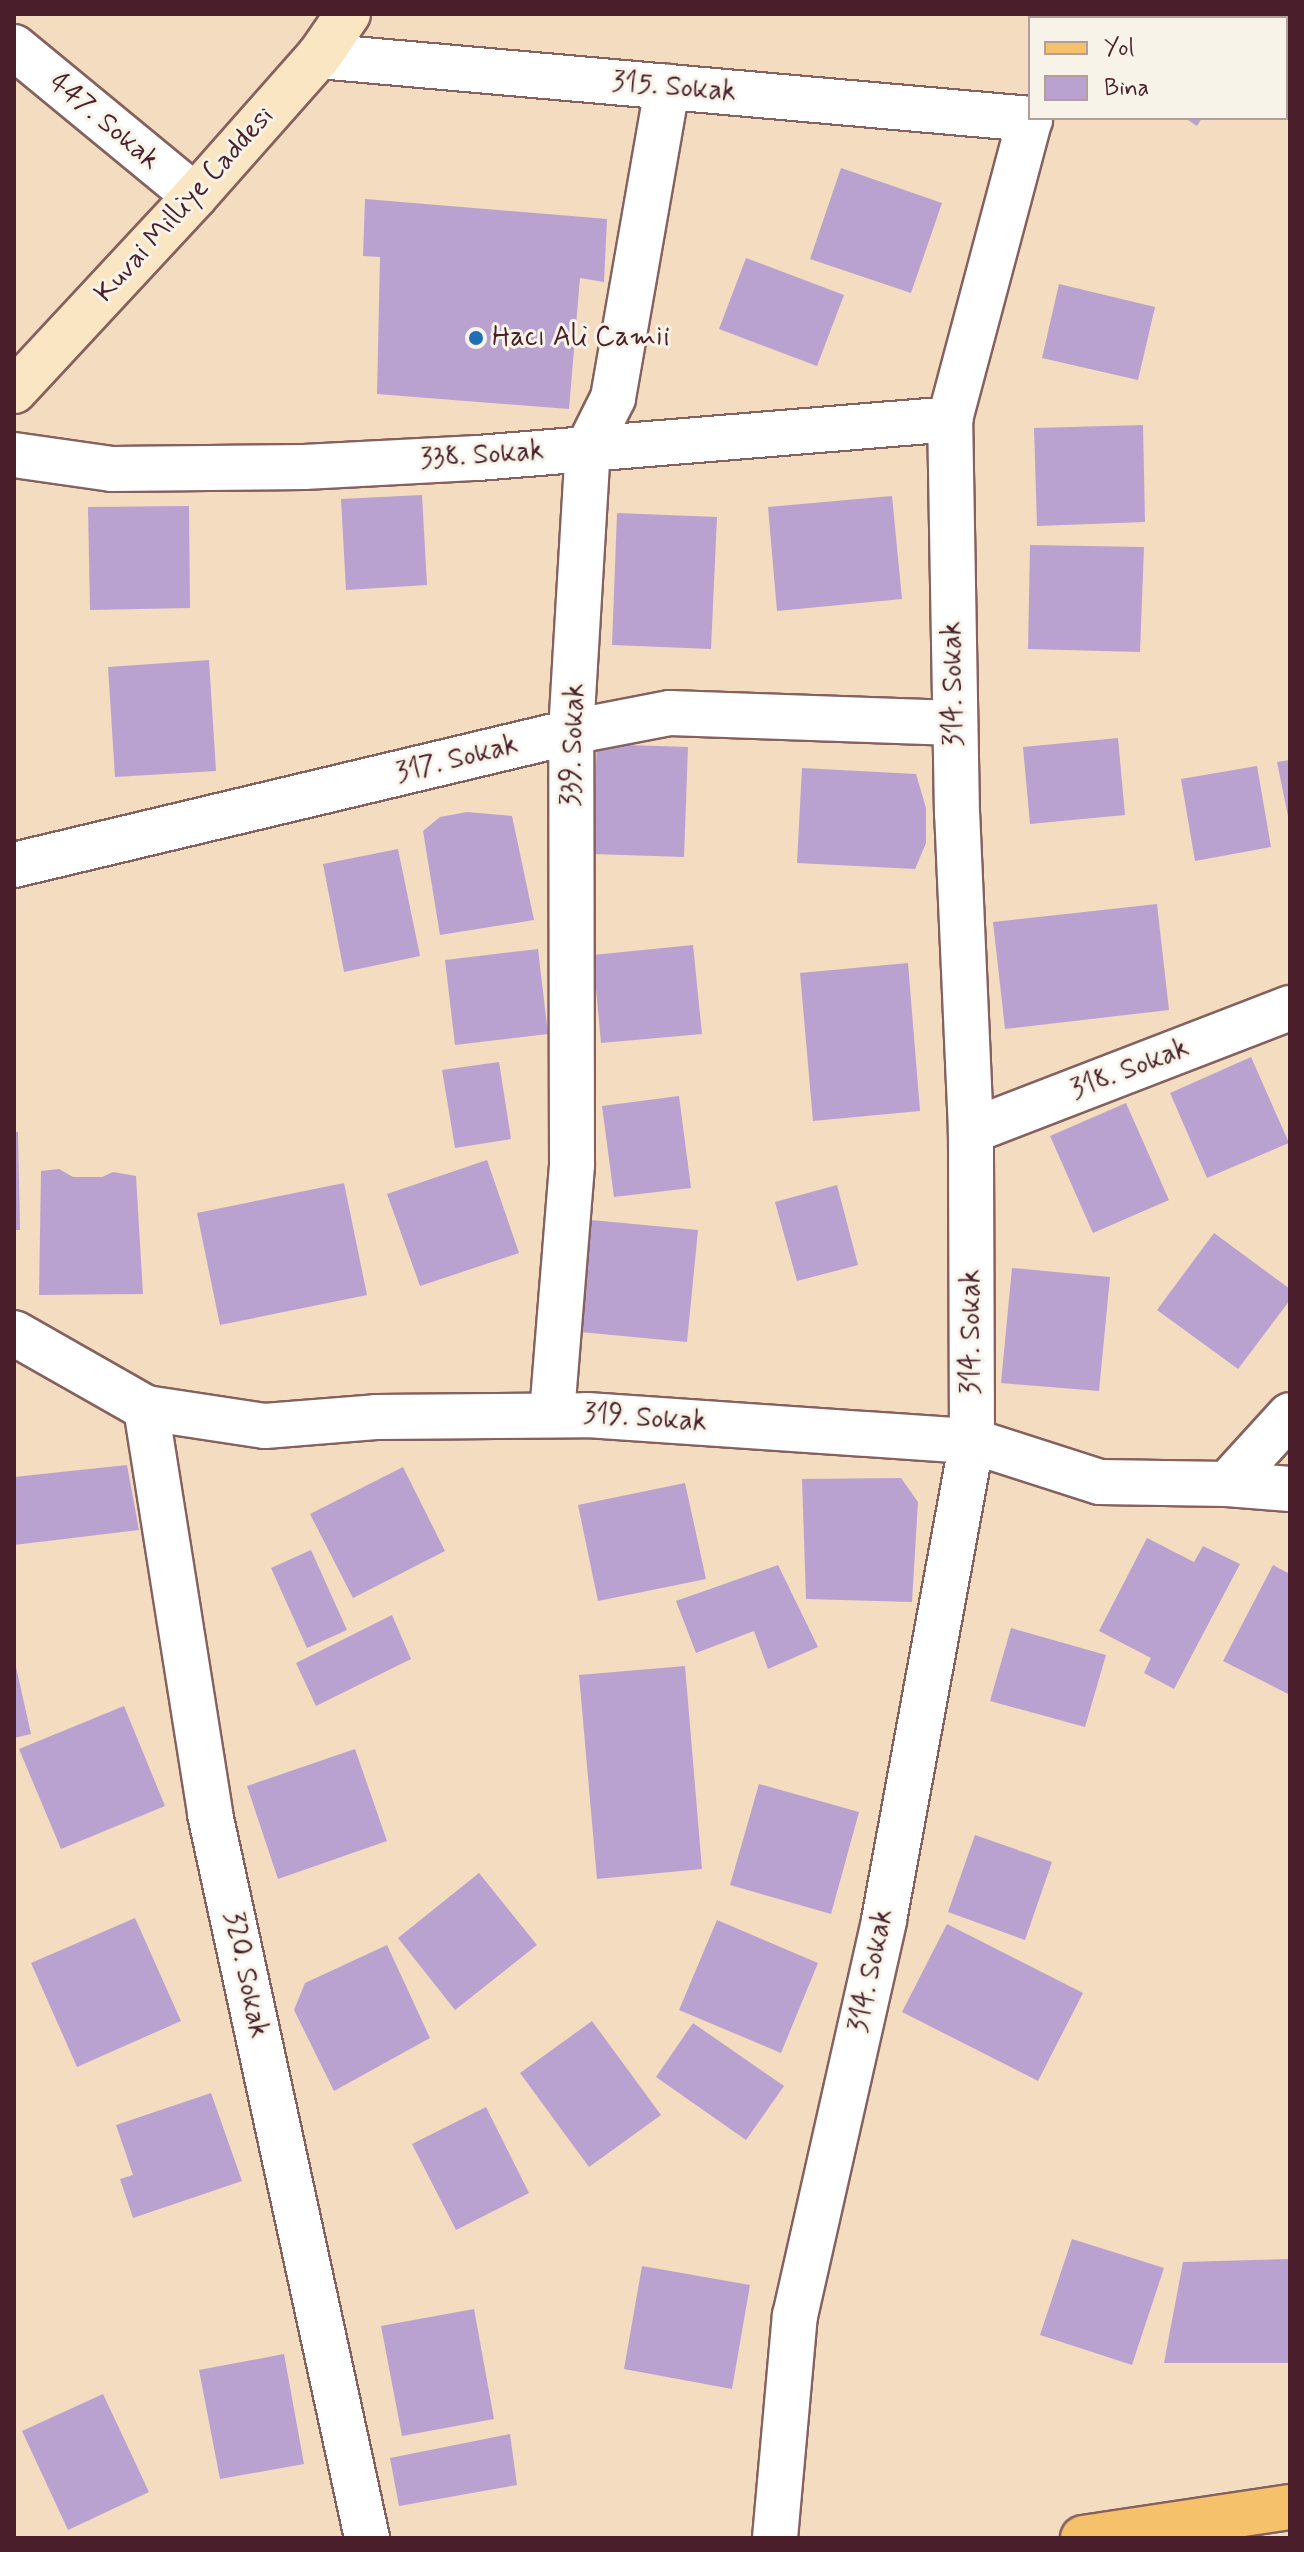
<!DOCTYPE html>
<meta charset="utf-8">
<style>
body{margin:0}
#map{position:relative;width:1304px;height:2552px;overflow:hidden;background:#f3dcc0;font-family:Mynerve,sans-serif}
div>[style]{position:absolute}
.building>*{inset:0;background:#baa2d0}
.roads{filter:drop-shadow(2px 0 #85615f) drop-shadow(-2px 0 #85615f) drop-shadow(0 2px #85615f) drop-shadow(0 -2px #85615f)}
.street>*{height:44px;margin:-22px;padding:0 22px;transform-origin:22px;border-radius:22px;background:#fff}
.secondary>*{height:44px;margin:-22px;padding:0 22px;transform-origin:22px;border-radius:22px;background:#fbe6c4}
.primary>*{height:44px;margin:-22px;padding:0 22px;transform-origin:22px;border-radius:22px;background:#f5c16b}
.dots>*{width:22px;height:22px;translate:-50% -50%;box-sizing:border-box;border:4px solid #f7f3e8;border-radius:50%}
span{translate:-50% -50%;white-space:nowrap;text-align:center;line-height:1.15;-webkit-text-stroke:6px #f7f3e8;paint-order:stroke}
.street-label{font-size:28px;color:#4a1f2b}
.poi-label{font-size:28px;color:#4a1f2b}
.left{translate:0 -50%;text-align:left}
.frame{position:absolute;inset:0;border:16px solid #4a1f2b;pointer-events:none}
.legend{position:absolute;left:1028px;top:16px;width:260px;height:104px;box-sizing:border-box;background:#f7f3e8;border:2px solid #b29e9c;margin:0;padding:10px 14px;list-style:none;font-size:24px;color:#4a1f2b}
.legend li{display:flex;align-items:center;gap:16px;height:40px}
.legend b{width:40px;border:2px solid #b29e9c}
</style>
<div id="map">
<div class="building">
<i style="clip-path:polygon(1185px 118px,1202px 118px,1197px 126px)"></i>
<i style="clip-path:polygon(841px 168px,942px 203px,911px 293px,810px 259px)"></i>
<i style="clip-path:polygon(365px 199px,607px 219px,604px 282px,580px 278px,569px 409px,377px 394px,380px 257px,363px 256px)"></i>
<i style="clip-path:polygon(746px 258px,844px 295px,817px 366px,719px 329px)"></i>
<i style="clip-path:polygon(1059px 284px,1155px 307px,1138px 380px,1042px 358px)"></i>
<i style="clip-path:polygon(1143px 425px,1145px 522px,1037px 526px,1034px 428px)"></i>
<i style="clip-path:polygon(422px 495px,427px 585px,346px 590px,341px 499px)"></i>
<i style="clip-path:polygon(892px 496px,902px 599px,777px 611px,768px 507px)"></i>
<i style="clip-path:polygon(189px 506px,190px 608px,90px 610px,88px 507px)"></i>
<i style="clip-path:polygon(617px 513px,717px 517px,711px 649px,612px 645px)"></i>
<i style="clip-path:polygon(1030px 545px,1144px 547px,1140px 652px,1028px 649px)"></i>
<i style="clip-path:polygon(209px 660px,216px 771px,115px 777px,108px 667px)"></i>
<i style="clip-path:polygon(1118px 738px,1125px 815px,1030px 824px,1023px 747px)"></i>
<i style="clip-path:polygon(597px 744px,688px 747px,684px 857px,592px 854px)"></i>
<i style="clip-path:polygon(1290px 760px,1290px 821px,1289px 821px,1277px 762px)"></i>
<i style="clip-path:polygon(1257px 766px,1271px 847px,1195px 861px,1181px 779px)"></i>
<i style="clip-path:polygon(802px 768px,916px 774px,926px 808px,926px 843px,915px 869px,797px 863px)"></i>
<i style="clip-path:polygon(467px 812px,512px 816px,534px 920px,440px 935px,423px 831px,440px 817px)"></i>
<i style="clip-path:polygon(398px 849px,420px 956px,344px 972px,323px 864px)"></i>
<i style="clip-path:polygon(1157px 904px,1169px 1010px,1005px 1029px,993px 922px)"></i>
<i style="clip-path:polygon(693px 945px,702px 1034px,601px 1043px,593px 955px)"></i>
<i style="clip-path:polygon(538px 949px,548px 1034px,455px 1045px,445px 960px)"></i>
<i style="clip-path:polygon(908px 963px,920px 1111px,813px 1121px,800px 973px)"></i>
<i style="clip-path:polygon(1251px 1057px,1289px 1143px,1207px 1178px,1170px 1093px)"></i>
<i style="clip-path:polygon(499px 1062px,511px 1139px,455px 1148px,442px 1070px)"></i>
<i style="clip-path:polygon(679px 1096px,691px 1188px,614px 1197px,602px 1106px)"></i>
<i style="clip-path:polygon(1126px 1103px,1169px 1200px,1093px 1233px,1050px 1136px)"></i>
<i style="clip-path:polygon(14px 1132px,18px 1132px,20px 1230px,14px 1230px)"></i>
<i style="clip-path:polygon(487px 1160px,519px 1253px,420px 1286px,387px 1194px)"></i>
<i style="clip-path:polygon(59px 1169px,73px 1177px,102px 1177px,113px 1172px,136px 1176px,143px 1294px,39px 1295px,41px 1171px)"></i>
<i style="clip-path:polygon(344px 1183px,367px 1295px,220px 1325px,197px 1213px)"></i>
<i style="clip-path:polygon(837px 1185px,858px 1265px,797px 1281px,775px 1202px)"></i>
<i style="clip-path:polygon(591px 1220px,698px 1230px,687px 1342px,580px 1332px)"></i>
<i style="clip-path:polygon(1214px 1233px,1290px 1289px,1290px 1300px,1238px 1369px,1157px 1310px)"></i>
<i style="clip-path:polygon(1012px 1268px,1110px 1277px,1099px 1391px,1001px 1383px)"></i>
<i style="clip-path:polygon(127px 1465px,139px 1530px,14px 1545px,14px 1477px)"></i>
<i style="clip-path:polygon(403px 1467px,445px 1551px,353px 1598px,310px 1514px)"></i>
<i style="clip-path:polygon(901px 1478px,918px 1502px,912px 1602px,806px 1599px,802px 1479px)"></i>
<i style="clip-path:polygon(685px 1483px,706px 1579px,598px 1601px,578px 1505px)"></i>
<i style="clip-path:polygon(1147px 1538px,1194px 1562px,1203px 1546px,1240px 1564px,1174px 1689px,1144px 1673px,1151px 1658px,1099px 1631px)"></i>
<i style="clip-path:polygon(311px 1550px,347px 1630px,307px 1648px,271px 1568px)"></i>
<i style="clip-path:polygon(778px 1565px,818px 1647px,768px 1669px,754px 1631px,696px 1653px,676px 1601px)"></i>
<i style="clip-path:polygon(1273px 1565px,1290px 1574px,1290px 1695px,1223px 1661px)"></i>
<i style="clip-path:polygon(392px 1615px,411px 1659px,316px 1706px,296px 1663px)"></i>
<i style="clip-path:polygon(1011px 1628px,1106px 1655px,1085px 1727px,990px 1701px)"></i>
<i style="clip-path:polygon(14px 1658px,31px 1734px,14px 1738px)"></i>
<i style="clip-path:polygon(685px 1666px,702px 1869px,597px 1879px,579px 1675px)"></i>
<i style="clip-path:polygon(124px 1706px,165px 1806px,61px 1849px,19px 1749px)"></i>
<i style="clip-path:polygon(355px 1749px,387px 1841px,278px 1879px,247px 1786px)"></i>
<i style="clip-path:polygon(759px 1784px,859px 1812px,831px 1914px,730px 1885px)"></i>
<i style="clip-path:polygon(975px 1835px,1052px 1862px,1025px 1940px,948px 1912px)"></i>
<i style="clip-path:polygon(479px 1873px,537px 1945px,455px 2010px,398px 1938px)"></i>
<i style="clip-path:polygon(135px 1918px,181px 2021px,77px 2067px,31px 1963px)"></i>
<i style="clip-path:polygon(717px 1920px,818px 1963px,781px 2053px,679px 2010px)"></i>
<i style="clip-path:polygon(947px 1924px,1083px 1993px,1038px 2081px,902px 2012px)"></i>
<i style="clip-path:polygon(387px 1945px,430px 2038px,334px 2091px,294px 2010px,305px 1983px)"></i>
<i style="clip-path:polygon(592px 2021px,661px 2115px,589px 2167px,520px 2073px)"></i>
<i style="clip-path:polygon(693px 2023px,784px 2086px,746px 2140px,656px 2077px)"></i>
<i style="clip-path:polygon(211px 2093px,242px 2181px,133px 2218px,120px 2179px,133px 2175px,116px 2125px)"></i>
<i style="clip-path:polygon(486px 2107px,529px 2193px,456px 2230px,412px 2144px)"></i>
<i style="clip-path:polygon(1072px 2239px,1164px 2268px,1132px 2365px,1040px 2335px)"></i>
<i style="clip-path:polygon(1290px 2259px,1290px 2363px,1164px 2363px,1183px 2262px)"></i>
<i style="clip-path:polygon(642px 2266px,750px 2285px,732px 2389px,624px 2369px)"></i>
<i style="clip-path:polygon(474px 2309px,494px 2419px,402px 2436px,381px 2326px)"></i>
<i style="clip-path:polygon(284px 2354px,304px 2464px,220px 2479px,199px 2370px)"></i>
<i style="clip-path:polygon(103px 2394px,149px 2492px,68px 2530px,22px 2431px)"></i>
<i style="clip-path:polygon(510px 2434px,517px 2485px,399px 2506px,390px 2458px)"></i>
</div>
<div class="roads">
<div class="street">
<i style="left:1083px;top:18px;width:4px;rotate:-63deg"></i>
<i style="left:14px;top:47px;width:234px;rotate:39.5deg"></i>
<i style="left:319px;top:56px;width:714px;rotate:5.06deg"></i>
<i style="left:14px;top:455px;width:99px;rotate:8.1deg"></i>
<i style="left:112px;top:469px;width:192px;rotate:-0.6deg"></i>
<i style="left:304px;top:467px;width:174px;rotate:-3deg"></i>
<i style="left:478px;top:458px;width:474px;rotate:-4.7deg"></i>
<i style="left:14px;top:865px;width:573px;rotate:-13.43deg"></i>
<i style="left:571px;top:732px;width:101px;rotate:-10.9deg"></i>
<i style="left:670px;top:713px;width:285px;rotate:2deg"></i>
<i style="left:971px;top:1131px;width:342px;rotate:-21.1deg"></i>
<i style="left:14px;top:1333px;width:152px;rotate:29.6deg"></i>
<i style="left:146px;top:1408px;width:120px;rotate:8.6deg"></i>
<i style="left:265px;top:1426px;width:111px;rotate:-4.6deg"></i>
<i style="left:376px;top:1417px;width:211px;rotate:-0.5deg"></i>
<i style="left:587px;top:1415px;width:386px;rotate:3.9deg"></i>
<i style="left:972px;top:1441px;width:134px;rotate:17.8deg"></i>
<i style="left:1100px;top:1482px;width:127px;rotate:0.9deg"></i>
<i style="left:1227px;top:1484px;width:63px;rotate:4.5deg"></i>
<i style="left:146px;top:1408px;width:411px;rotate:81deg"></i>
<i style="left:210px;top:1814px;width:741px;rotate:77.76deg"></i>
<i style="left:552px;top:1414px;width:251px;rotate:-85.4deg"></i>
<i style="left:572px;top:1164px;width:432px;rotate:-90.1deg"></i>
<i style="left:571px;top:732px;width:285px;rotate:-86.6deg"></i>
<i style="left:588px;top:448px;width:56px;rotate:-63.4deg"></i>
<i style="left:613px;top:398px;width:316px;rotate:-80.1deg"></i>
<i style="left:1227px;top:1484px;width:93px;rotate:-47.6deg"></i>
<i style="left:775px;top:2538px;width:223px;rotate:-84.9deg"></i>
<i style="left:795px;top:2316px;width:406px;rotate:-77.3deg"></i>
<i style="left:884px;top:1920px;width:487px;rotate:-79.6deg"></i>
<i style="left:972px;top:1441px;width:310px;rotate:-90.2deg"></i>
<i style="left:971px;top:1131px;width:317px;rotate:-92.5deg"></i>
<i style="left:957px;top:814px;width:395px;rotate:-91deg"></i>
<i style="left:950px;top:419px;width:311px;rotate:-75.1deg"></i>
</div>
<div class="secondary">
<i style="left:14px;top:391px;width:266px;rotate:-47.1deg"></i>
<i style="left:195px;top:196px;width:187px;rotate:-48.5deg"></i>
<i style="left:319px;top:56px;width:51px;rotate:-55.4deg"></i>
</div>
<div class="primary">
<i style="left:1083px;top:2538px;width:209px;rotate:-8.5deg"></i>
</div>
</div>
<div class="dots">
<i style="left:476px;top:338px;background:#1f6fb2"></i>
</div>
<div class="street-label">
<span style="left:674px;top:88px;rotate:5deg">315. Sokak</span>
<span style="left:104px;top:122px;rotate:40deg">447. Sokak</span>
<span style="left:185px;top:205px;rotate:-48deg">Kuvai Milliye Caddesi</span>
<span style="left:482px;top:456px;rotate:-4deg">338. Sokak</span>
<span style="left:954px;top:684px;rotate:-91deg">314. Sokak</span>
<span style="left:574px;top:745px;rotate:-88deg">339. Sokak</span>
<span style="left:457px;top:760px;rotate:-14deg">317. Sokak</span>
<span style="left:1130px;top:1070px;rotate:-21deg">318. Sokak</span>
<span style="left:972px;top:1332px;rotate:-90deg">314. Sokak</span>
<span style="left:645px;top:1419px;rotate:4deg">319. Sokak</span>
<span style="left:872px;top:1971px;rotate:-78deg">314. Sokak</span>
<span style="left:245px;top:1975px;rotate:78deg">320. Sokak</span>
</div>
<div class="poi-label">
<span class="left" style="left:492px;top:338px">Hacı Ali Camii</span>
</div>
<div class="frame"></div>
<ul class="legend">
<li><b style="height:10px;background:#f5c16b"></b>Yol</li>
<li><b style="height:22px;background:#baa2d0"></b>Bina</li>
</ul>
</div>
